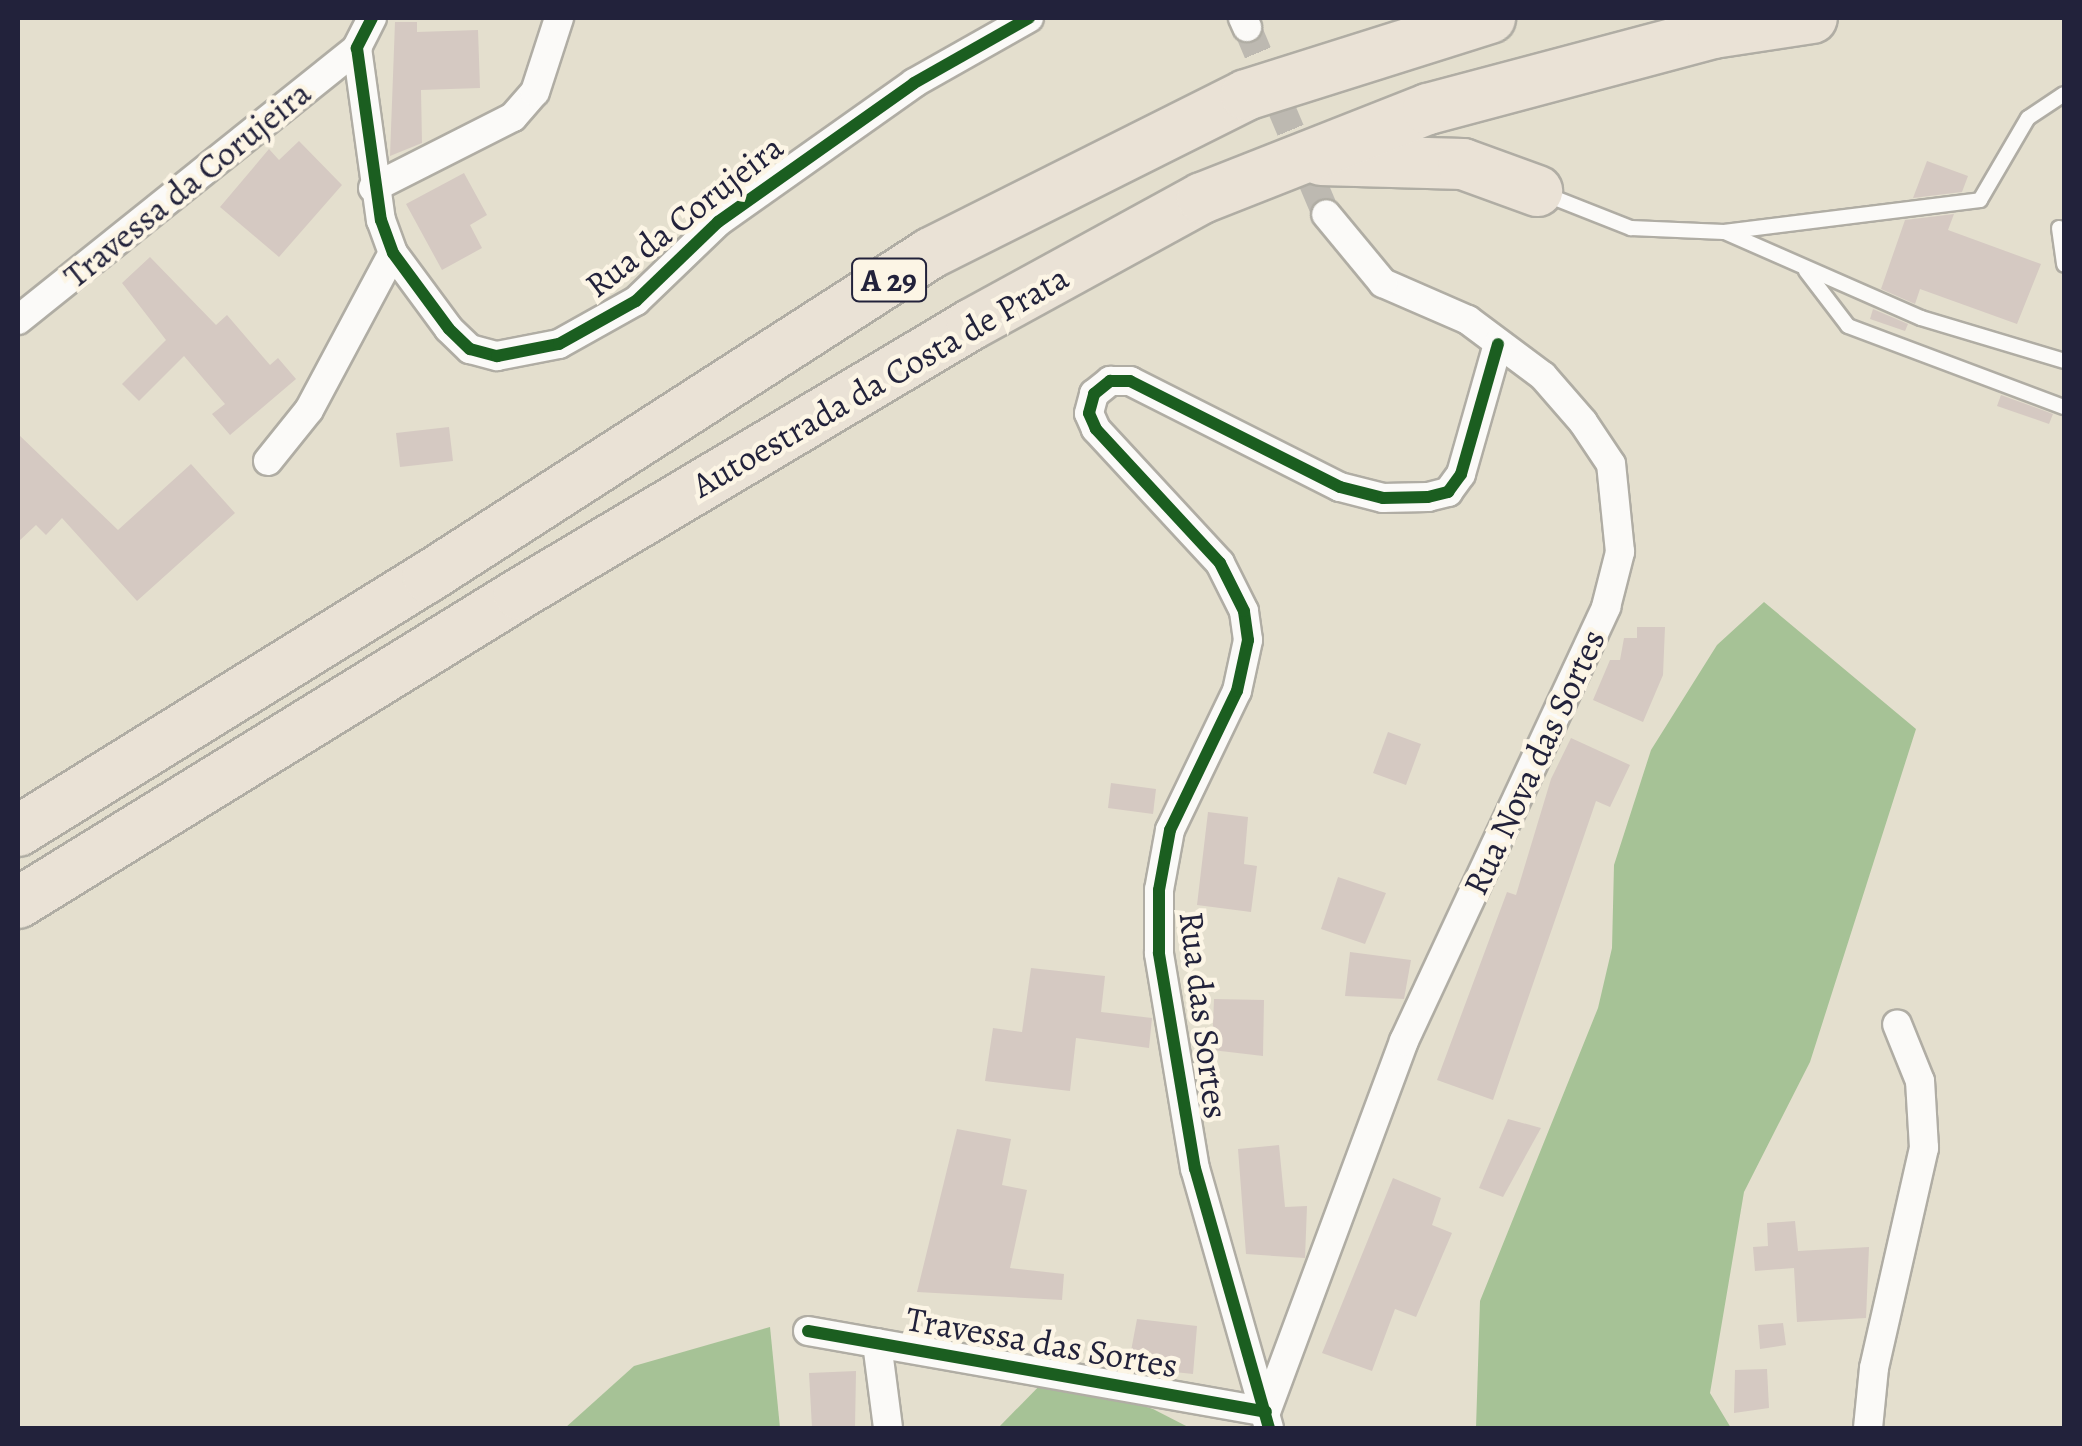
<!DOCTYPE html>
<style>
body{margin:0}
#map{position:relative;width:2082px;height:1446px;overflow:hidden;background:#e4dfce;font-family:Alegreya,serif}
div>[style]{position:absolute}
.forest>*{inset:0;background:#a6c296}
.building>*{inset:0;background:#d5c9c2}
.street-tunnel>*{height:28px;margin-top:-14px;transform-origin:0;background:repeating-linear-gradient(90deg,#bdb9b1 0 28px,transparent 0 42px)}
.roads{filter:drop-shadow(2px 0 #b0ada4) drop-shadow(-2px 0 #b0ada4) drop-shadow(0 2px #b0ada4) drop-shadow(0 -2px #b0ada4)}
.lane>*{height:14px;margin:-7px;padding:0 7px;transform-origin:7px;border-radius:7px;background:#fbfaf8}
.street>*{height:28px;margin:-14px;padding:0 14px;transform-origin:14px;border-radius:14px;background:#fbfaf8}
.highway>*{height:50px;margin:-25px;padding:0 25px;transform-origin:25px;border-radius:25px;background:#eae2d6}
.cycleway>*{height:12px;margin:-6px;padding:0 6px;transform-origin:6px;border-radius:6px;background:#1b5e20}
span{translate:-50% -50%;white-space:nowrap;text-align:center;line-height:1.15;-webkit-text-stroke:9px #fcf5e5;paint-order:stroke}
.shield-label span{padding:2px 8px;background:#fcf5e5;border:2px solid;border-radius:8px;-webkit-text-stroke-width:0}
.shield-label{font-size:32px;color:#22223b;font-weight:700}
.street-label{font-size:35px;color:#22223b}
.frame{position:absolute;inset:0;border:20px solid #22223b;pointer-events:none}
</style>
<div id="map">
<div class="forest">
<i style="clip-path:polygon(1764px 602px,1916px 729px,1810px 1062px,1744px 1192px,1710px 1393px,1731px 1428px,1476px 1428px,1480px 1301px,1598px 1008px,1612px 948px,1614px 865px,1651px 750px,1717px 645px)"></i>
<i style="clip-path:polygon(770px 1327px,780px 1428px,565px 1428px,634px 1366px)"></i>
<i style="clip-path:polygon(1050px 1375px,1153px 1409px,1190px 1428px,998px 1428px)"></i>
</div>
<div class="building">
<i style="clip-path:polygon(395px 22px,417px 22px,417px 32px,478px 30px,480px 88px,421px 90px,422px 143px,390px 156px)"></i>
<i style="clip-path:polygon(299px 141px,342px 185px,279px 257px,220px 207px,269px 149px,279px 160px)"></i>
<i style="clip-path:polygon(1927px 161px,1968px 176px,1962px 192px,1913px 198px)"></i>
<i style="clip-path:polygon(464px 173px,487px 215px,470px 225px,482px 248px,442px 270px,406px 204px)"></i>
<i style="clip-path:polygon(1954px 214px,1948px 230px,2041px 264px,2017px 324px,1920px 289px,1915px 304px,1881px 289px,1905px 220px)"></i>
<i style="clip-path:polygon(150px 257px,216px 325px,227px 315px,270px 365px,278px 358px,296px 379px,230px 435px,212px 414px,225px 404px,184px 356px,139px 401px,122px 384px,166px 340px,122px 283px)"></i>
<i style="clip-path:polygon(1873px 309px,1908px 324px,1905px 331px,1870px 319px)"></i>
<i style="clip-path:polygon(2001px 395px,2053px 414px,2049px 424px,1997px 406px)"></i>
<i style="clip-path:polygon(449px 427px,453px 461px,400px 467px,396px 433px)"></i>
<i style="clip-path:polygon(18px 434px,118px 530px,191px 464px,235px 513px,137px 601px,62px 518px,46px 535px,36px 525px,18px 542px)"></i>
<i style="clip-path:polygon(1637px 627px,1665px 627px,1663px 675px,1643px 722px,1593px 700px,1610px 660px,1620px 660px,1624px 638px,1637px 638px)"></i>
<i style="clip-path:polygon(1388px 732px,1421px 744px,1406px 785px,1373px 773px)"></i>
<i style="clip-path:polygon(1571px 738px,1630px 765px,1610px 807px,1596px 801px,1493px 1100px,1437px 1080px,1507px 892px,1516px 895px,1551px 779px)"></i>
<i style="clip-path:polygon(1111px 783px,1156px 789px,1153px 814px,1108px 808px)"></i>
<i style="clip-path:polygon(1208px 812px,1248px 817px,1244px 864px,1257px 866px,1251px 912px,1197px 905px)"></i>
<i style="clip-path:polygon(1338px 877px,1386px 893px,1365px 944px,1321px 929px)"></i>
<i style="clip-path:polygon(1350px 952px,1411px 960px,1404px 999px,1345px 996px)"></i>
<i style="clip-path:polygon(1031px 968px,1105px 976px,1101px 1012px,1152px 1018px,1149px 1048px,1076px 1038px,1070px 1091px,985px 1081px,993px 1028px,1022px 1032px)"></i>
<i style="clip-path:polygon(1214px 999px,1264px 1000px,1263px 1056px,1212px 1050px)"></i>
<i style="clip-path:polygon(1508px 1119px,1541px 1128px,1503px 1197px,1479px 1188px)"></i>
<i style="clip-path:polygon(957px 1129px,1011px 1139px,1002px 1185px,1027px 1190px,1010px 1268px,1064px 1274px,1062px 1300px,917px 1292px)"></i>
<i style="clip-path:polygon(1279px 1145px,1285px 1207px,1307px 1206px,1305px 1258px,1246px 1254px,1238px 1149px)"></i>
<i style="clip-path:polygon(1393px 1178px,1441px 1198px,1432px 1225px,1452px 1233px,1416px 1317px,1395px 1309px,1372px 1371px,1322px 1353px)"></i>
<i style="clip-path:polygon(1795px 1221px,1798px 1251px,1869px 1247px,1866px 1318px,1797px 1322px,1794px 1268px,1755px 1271px,1753px 1247px,1768px 1246px,1767px 1223px)"></i>
<i style="clip-path:polygon(1137px 1319px,1197px 1326px,1193px 1374px,1128px 1367px)"></i>
<i style="clip-path:polygon(1783px 1323px,1786px 1345px,1760px 1349px,1758px 1325px)"></i>
<i style="clip-path:polygon(1767px 1369px,1769px 1408px,1734px 1413px,1735px 1370px)"></i>
<i style="clip-path:polygon(856px 1371px,855px 1428px,812px 1428px,809px 1373px)"></i>
</div>
<div class="street-tunnel">
<i style="left:1247px;top:27px;width:203px;rotate:67.1deg"></i>
</div>
<div class="roads">
<div class="lane">
<i style="left:1542px;top:193px;width:96px;rotate:21.5deg"></i>
<i style="left:1631px;top:228px;width:93px;rotate:2.5deg"></i>
<i style="left:1724px;top:232px;width:258px;rotate:-7.1deg"></i>
<i style="left:1980px;top:200px;width:95px;rotate:-59.7deg"></i>
<i style="left:2028px;top:118px;width:43px;rotate:-33.7deg"></i>
<i style="left:2059px;top:228px;width:37px;rotate:82deg"></i>
<i style="left:1725px;top:232px;width:214px;rotate:23.7deg"></i>
<i style="left:1921px;top:318px;width:149px;rotate:16.7deg"></i>
<i style="left:1806px;top:271px;width:69px;rotate:52.6deg"></i>
<i style="left:1848px;top:326px;width:231px;rotate:20.6deg"></i>
</div>
<div class="street">
<i style="left:372px;top:18px;width:34px;rotate:117deg"></i>
<i style="left:357px;top:48px;width:174px;rotate:82.1deg"></i>
<i style="left:381px;top:220px;width:35px;rotate:70deg"></i>
<i style="left:393px;top:253px;width:94px;rotate:53.6deg"></i>
<i style="left:449px;top:329px;width:29px;rotate:44deg"></i>
<i style="left:470px;top:349px;width:28px;rotate:15deg"></i>
<i style="left:497px;top:356px;width:63px;rotate:-11deg"></i>
<i style="left:559px;top:344px;width:88px;rotate:-29.2deg"></i>
<i style="left:636px;top:301px;width:114px;rotate:-43.9deg"></i>
<i style="left:718px;top:222px;width:240px;rotate:-35.3deg"></i>
<i style="left:914px;top:83px;width:132px;rotate:-29.5deg"></i>
<i style="left:1243px;top:18px;width:10px;rotate:66deg"></i>
<i style="left:373px;top:188px;width:157px;rotate:-26.9deg"></i>
<i style="left:513px;top:117px;width:33px;rotate:-49deg"></i>
<i style="left:535px;top:92px;width:78px;rotate:-72deg"></i>
<i style="left:18px;top:320px;width:435px;rotate:-38.7deg"></i>
<i style="left:268px;top:461px;width:65px;rotate:-51.2deg"></i>
<i style="left:309px;top:410px;width:178px;rotate:-61.9deg"></i>
<i style="left:808px;top:1331px;width:465px;rotate:10deg"></i>
<i style="left:877px;top:1343px;width:86px;rotate:82.6deg"></i>
<i style="left:1266px;top:1412px;width:396px;rotate:-69.6deg"></i>
<i style="left:1404px;top:1041px;width:479px;rotate:-65deg"></i>
<i style="left:1606px;top:607px;width:57px;rotate:-75.7deg"></i>
<i style="left:1620px;top:552px;width:88px;rotate:-95.8deg"></i>
<i style="left:1611px;top:464px;width:50px;rotate:-123.7deg"></i>
<i style="left:1583px;top:422px;width:61px;rotate:-131deg"></i>
<i style="left:1543px;top:376px;width:94px;rotate:-143.3deg"></i>
<i style="left:1468px;top:320px;width:93px;rotate:-156.5deg"></i>
<i style="left:1383px;top:283px;width:89px;rotate:-129.6deg"></i>
<i style="left:1269px;top:1428px;width:269px;rotate:-105.9deg"></i>
<i style="left:1195px;top:1169px;width:219px;rotate:-99.5deg"></i>
<i style="left:1159px;top:953px;width:63px;rotate:-90deg"></i>
<i style="left:1159px;top:890px;width:61px;rotate:-79.6deg"></i>
<i style="left:1170px;top:830px;width:154px;rotate:-64.3deg"></i>
<i style="left:1237px;top:691px;width:52px;rotate:-77.8deg"></i>
<i style="left:1248px;top:640px;width:29px;rotate:-98deg"></i>
<i style="left:1244px;top:611px;width:54px;rotate:-116.6deg"></i>
<i style="left:1220px;top:563px;width:183px;rotate:-132.8deg"></i>
<i style="left:1096px;top:429px;width:17px;rotate:-114deg"></i>
<i style="left:1089px;top:413px;width:20px;rotate:-75deg"></i>
<i style="left:1094px;top:394px;width:21px;rotate:-39deg"></i>
<i style="left:1110px;top:381px;width:20px"></i>
<i style="left:1130px;top:381px;width:235px;rotate:26.8deg"></i>
<i style="left:1340px;top:487px;width:44px;rotate:14.3deg"></i>
<i style="left:1383px;top:498px;width:45px;rotate:-1.3deg"></i>
<i style="left:1428px;top:497px;width:21px;rotate:-14deg"></i>
<i style="left:1448px;top:492px;width:22px;rotate:-54deg"></i>
<i style="left:1461px;top:474px;width:135px;rotate:-74.1deg"></i>
<i style="left:1868px;top:1428px;width:60px;rotate:-84.3deg"></i>
<i style="left:1874px;top:1368px;width:226px;rotate:-77.2deg"></i>
<i style="left:1924px;top:1148px;width:67px;rotate:-93.4deg"></i>
<i style="left:1920px;top:1081px;width:61px;rotate:-112deg"></i>
</div>
<div class="highway">
<i style="left:1321px;top:160px;width:142px;rotate:1.6deg"></i>
<i style="left:1463px;top:164px;width:79px;rotate:20deg"></i>
<i style="left:18px;top:831px;width:482px;rotate:-31.8deg"></i>
<i style="left:428px;top:577px;width:598px;rotate:-32.79deg"></i>
<i style="left:931px;top:253px;width:352px;rotate:-26.6deg"></i>
<i style="left:1246px;top:95px;width:256px;rotate:-17.5deg"></i>
<i style="left:18px;top:903px;width:589px;rotate:-31.66deg"></i>
<i style="left:519px;top:594px;width:527px;rotate:-30.8deg"></i>
<i style="left:972px;top:324px;width:262px;rotate:-28.7deg"></i>
<i style="left:1202px;top:198px;width:243px;rotate:-21.5deg"></i>
<i style="left:1428px;top:109px;width:295px;rotate:-14.9deg"></i>
<i style="left:1713px;top:33px;width:100px;rotate:-8.6deg"></i>
</div>
</div>
<div class="cycleway">
<i style="left:372px;top:18px;width:34px;rotate:117deg"></i>
<i style="left:357px;top:48px;width:174px;rotate:82.1deg"></i>
<i style="left:381px;top:220px;width:35px;rotate:70deg"></i>
<i style="left:393px;top:253px;width:94px;rotate:53.6deg"></i>
<i style="left:449px;top:329px;width:29px;rotate:44deg"></i>
<i style="left:470px;top:349px;width:28px;rotate:15deg"></i>
<i style="left:497px;top:356px;width:63px;rotate:-11deg"></i>
<i style="left:559px;top:344px;width:88px;rotate:-29.2deg"></i>
<i style="left:636px;top:301px;width:114px;rotate:-43.9deg"></i>
<i style="left:718px;top:222px;width:240px;rotate:-35.3deg"></i>
<i style="left:914px;top:83px;width:132px;rotate:-29.5deg"></i>
<i style="left:808px;top:1331px;width:465px;rotate:10deg"></i>
<i style="left:1269px;top:1428px;width:269px;rotate:-105.9deg"></i>
<i style="left:1195px;top:1169px;width:219px;rotate:-99.5deg"></i>
<i style="left:1159px;top:953px;width:63px;rotate:-90deg"></i>
<i style="left:1159px;top:890px;width:61px;rotate:-79.6deg"></i>
<i style="left:1170px;top:830px;width:154px;rotate:-64.3deg"></i>
<i style="left:1237px;top:691px;width:52px;rotate:-77.8deg"></i>
<i style="left:1248px;top:640px;width:29px;rotate:-98deg"></i>
<i style="left:1244px;top:611px;width:54px;rotate:-116.6deg"></i>
<i style="left:1220px;top:563px;width:183px;rotate:-132.8deg"></i>
<i style="left:1096px;top:429px;width:17px;rotate:-114deg"></i>
<i style="left:1089px;top:413px;width:20px;rotate:-75deg"></i>
<i style="left:1094px;top:394px;width:21px;rotate:-39deg"></i>
<i style="left:1110px;top:381px;width:20px"></i>
<i style="left:1130px;top:381px;width:235px;rotate:26.8deg"></i>
<i style="left:1340px;top:487px;width:44px;rotate:14.3deg"></i>
<i style="left:1383px;top:498px;width:45px;rotate:-1.3deg"></i>
<i style="left:1428px;top:497px;width:21px;rotate:-14deg"></i>
<i style="left:1448px;top:492px;width:22px;rotate:-54deg"></i>
<i style="left:1461px;top:474px;width:135px;rotate:-74.1deg"></i>
</div>
<div class="shield-label">
<span style="left:889px;top:280px">A 29</span>
</div>
<div class="street-label">
<span style="left:187px;top:184px;rotate:-39deg">Travessa da Corujeira</span>
<span style="left:684px;top:216px;rotate:-38deg">Rua da Corujeira</span>
<span style="left:880px;top:381px;rotate:-30deg">Autoestrada da Costa de Prata</span>
<span style="left:1534px;top:762px;rotate:-65deg">Rua Nova das Sortes</span>
<span style="left:1204px;top:1015px;rotate:83deg">Rua das Sortes</span>
<span style="left:1042px;top:1342px;rotate:10deg">Travessa das Sortes</span>
</div>
<div class="frame"></div>
</div>
